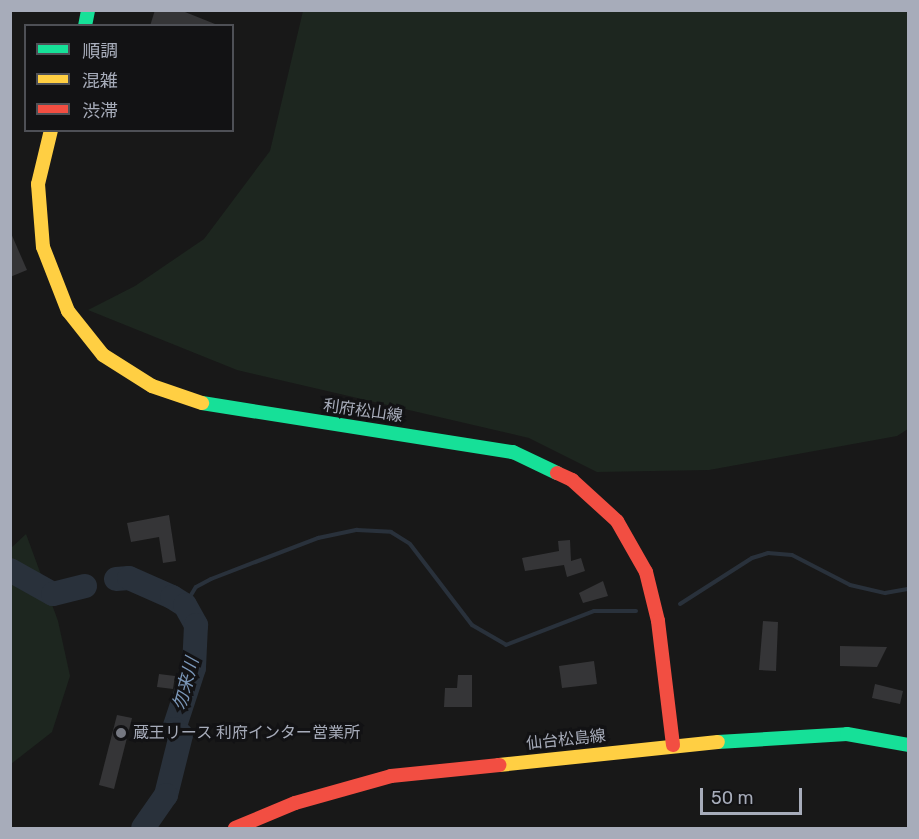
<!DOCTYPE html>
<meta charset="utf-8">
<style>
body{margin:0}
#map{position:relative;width:919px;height:839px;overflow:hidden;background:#181818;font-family:Rubik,"Noto Sans JP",sans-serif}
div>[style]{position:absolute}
.green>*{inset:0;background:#1d261f}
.stream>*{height:4px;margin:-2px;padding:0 2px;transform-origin:2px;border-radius:2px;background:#29313b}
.river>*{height:24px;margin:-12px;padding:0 12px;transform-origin:12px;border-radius:12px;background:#29313b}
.building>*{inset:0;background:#353537}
.fast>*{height:14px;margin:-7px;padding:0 7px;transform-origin:7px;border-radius:7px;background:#16e098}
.slow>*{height:14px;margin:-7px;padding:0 7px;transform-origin:7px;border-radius:7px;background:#ffcf43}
.jam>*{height:14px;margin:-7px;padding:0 7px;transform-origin:7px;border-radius:7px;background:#f24e42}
.dots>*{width:16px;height:16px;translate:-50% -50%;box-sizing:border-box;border:3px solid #121214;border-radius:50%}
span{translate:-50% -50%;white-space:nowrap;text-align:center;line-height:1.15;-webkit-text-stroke:6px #121214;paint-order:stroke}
.street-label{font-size:16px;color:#a7acba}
.poi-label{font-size:16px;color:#a7acba}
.left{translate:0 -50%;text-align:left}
.water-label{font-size:18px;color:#7b97b8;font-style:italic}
.frame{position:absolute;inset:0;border:12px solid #a7acba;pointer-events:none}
.legend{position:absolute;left:24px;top:24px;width:210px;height:108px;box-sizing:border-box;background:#121214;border:2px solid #4e5056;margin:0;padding:8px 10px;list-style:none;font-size:18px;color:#a7acba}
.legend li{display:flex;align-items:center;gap:12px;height:30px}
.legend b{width:30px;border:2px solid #4e5056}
.scale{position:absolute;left:700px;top:788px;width:102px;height:27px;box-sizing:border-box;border:3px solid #a7acba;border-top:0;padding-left:8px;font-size:18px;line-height:21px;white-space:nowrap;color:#a7acba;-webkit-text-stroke:4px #121214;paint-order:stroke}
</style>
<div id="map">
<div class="green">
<i style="clip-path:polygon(303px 11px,908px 11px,908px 429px,897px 436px,709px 470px,597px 472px,529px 438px,237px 370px,88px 310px,135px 286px,204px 239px,270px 151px)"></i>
<i style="clip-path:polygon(26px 534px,58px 621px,70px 676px,52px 732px,11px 764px,11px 548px)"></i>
</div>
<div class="stream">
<i style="left:680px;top:604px;width:85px;rotate:-32.6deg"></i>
<i style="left:752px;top:558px;width:17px;rotate:-17deg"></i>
<i style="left:768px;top:553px;width:24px;rotate:5deg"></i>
<i style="left:792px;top:555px;width:65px;rotate:27.3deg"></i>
<i style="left:850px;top:585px;width:36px;rotate:13deg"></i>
<i style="left:885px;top:593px;width:23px;rotate:-10deg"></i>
<i style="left:185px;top:605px;width:21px;rotate:-59deg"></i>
<i style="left:196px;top:587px;width:17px;rotate:-28deg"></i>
<i style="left:211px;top:579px;width:115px;rotate:-21deg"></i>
<i style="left:318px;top:538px;width:40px;rotate:-12deg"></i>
<i style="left:357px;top:530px;width:34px;rotate:3deg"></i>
<i style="left:391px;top:532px;width:22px;rotate:32deg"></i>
<i style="left:410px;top:544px;width:102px;rotate:52.6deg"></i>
<i style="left:472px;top:625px;width:39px;rotate:30deg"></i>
<i style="left:506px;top:645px;width:94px;rotate:-21.1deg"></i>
<i style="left:594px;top:611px;width:42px"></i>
</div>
<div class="river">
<i style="left:10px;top:570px;width:49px;rotate:29.2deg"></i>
<i style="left:53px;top:594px;width:33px;rotate:-14deg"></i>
<i style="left:116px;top:579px;width:13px;rotate:-4deg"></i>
<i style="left:129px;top:578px;width:47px;rotate:23.8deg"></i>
<i style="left:172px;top:597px;width:15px;rotate:32deg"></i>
<i style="left:185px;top:605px;width:23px;rotate:61deg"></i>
<i style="left:196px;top:625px;width:43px;rotate:92.7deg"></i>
<i style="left:194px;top:668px;width:64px;rotate:108.2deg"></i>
<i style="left:174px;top:729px;width:9px;rotate:41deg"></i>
<i style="left:181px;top:735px;width:62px;rotate:104deg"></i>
<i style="left:166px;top:795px;width:40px;rotate:124.9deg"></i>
</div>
<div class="building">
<i style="clip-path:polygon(155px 10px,180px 10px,220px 26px,150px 26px)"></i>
<i style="clip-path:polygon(10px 231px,27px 270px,10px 277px)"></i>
<i style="clip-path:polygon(169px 515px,176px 561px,163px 563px,159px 537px,131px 542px,127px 523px)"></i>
<i style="clip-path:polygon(570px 540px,571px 561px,581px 558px,585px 571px,567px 577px,564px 565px,525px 571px,522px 558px,559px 551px,558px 541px)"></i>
<i style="clip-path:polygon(603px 581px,608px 596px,583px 603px,579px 593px)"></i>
<i style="clip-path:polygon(763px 621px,778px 622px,776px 671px,759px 670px)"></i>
<i style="clip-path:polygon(840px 646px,887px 647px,877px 667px,840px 666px)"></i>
<i style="clip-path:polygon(594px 661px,597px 684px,562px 688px,559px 666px)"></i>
<i style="clip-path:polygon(159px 674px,175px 676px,173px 689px,157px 687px)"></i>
<i style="clip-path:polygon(458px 675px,472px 675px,472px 707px,444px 707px,445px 688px,457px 688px)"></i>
<i style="clip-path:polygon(875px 684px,903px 691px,900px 704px,872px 698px)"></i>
<i style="clip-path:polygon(117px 715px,132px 718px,114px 789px,99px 785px)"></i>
</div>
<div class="fast">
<i style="left:85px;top:26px;width:16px;rotate:-79deg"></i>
<i style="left:202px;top:403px;width:315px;rotate:9deg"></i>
<i style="left:513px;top:452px;width:49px;rotate:25.5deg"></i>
<i style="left:718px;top:742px;width:129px;rotate:-3.5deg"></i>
<i style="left:847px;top:734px;width:62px;rotate:10.2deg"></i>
</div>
<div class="slow">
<i style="left:51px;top:130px;width:56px;rotate:103.5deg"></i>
<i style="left:38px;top:184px;width:63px;rotate:85.5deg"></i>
<i style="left:43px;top:247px;width:69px;rotate:68.7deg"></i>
<i style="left:68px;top:311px;width:56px;rotate:51.5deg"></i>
<i style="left:103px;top:355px;width:58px;rotate:32.3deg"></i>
<i style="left:152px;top:386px;width:53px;rotate:18.8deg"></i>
<i style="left:499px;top:765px;width:220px;rotate:-6deg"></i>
</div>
<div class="jam">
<i style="left:557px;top:473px;width:17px;rotate:25deg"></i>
<i style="left:572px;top:480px;width:61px;rotate:42.3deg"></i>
<i style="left:617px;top:521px;width:59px;rotate:60.4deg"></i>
<i style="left:646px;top:572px;width:50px;rotate:76.2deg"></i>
<i style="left:658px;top:621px;width:125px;rotate:83.1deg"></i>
<i style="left:235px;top:828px;width:65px;rotate:-22.6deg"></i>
<i style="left:295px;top:803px;width:100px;rotate:-15.7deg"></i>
<i style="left:391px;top:776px;width:109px;rotate:-5.8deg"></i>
</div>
<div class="dots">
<i style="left:121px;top:733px;background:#757881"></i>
</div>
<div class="street-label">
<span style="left:363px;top:411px;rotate:8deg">利府松山線</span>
<span style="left:566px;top:740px;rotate:-6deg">仙台松島線</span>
</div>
<div class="poi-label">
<span class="left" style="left:133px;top:733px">蔵王リース 利府インター営業所</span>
</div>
<div class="water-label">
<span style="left:186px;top:684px;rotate:-75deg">勿来川</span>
</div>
<div class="frame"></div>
<ul class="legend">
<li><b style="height:8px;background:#16e098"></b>順調</li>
<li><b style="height:8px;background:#ffcf43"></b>混雑</li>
<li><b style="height:8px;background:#f24e42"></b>渋滞</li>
</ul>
<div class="scale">50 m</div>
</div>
